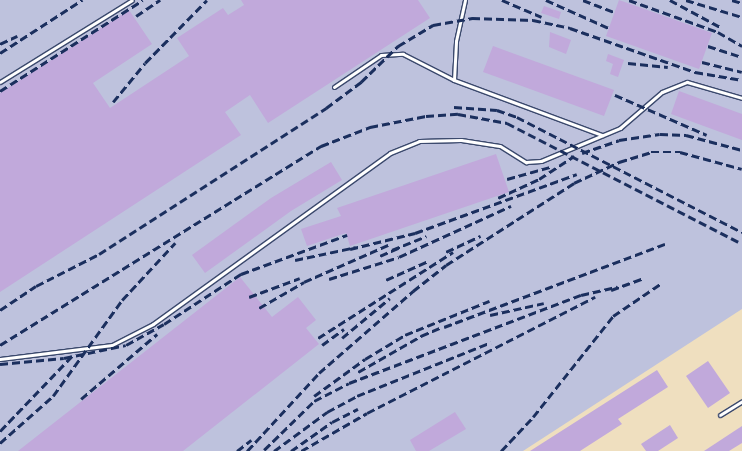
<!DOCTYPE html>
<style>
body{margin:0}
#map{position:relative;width:742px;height:451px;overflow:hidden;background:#efdfbf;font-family:Alegreya,serif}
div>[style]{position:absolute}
.industrial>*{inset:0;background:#bec2dd}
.building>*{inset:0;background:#c1a9db}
.roads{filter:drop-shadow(1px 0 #3b496d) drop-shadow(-1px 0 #3b496d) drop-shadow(0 1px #3b496d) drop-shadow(0 -1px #3b496d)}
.lane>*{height:3px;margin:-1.5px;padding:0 1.5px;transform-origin:1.5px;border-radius:1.5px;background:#fff}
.rail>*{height:2.5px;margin-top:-1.25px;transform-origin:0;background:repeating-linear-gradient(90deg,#1b2f5e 0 8px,transparent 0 12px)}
span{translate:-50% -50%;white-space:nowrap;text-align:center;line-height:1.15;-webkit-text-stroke:4.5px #fbf7ec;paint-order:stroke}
</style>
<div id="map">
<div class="industrial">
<i style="clip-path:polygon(0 0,742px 0,742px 309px,523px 451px,0 451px)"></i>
</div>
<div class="building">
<i style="clip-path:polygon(241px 0,418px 0,430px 18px,268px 123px,250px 95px,225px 112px,241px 135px,0 292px,0 93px,129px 10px,152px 44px,93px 83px,110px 108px,189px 56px,177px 38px,223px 8px,228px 15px,244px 5px)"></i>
<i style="clip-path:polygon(619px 0,712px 33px,699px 69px,606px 36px)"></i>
<i style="clip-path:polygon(544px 6px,561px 12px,559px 19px,541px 13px)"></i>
<i style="clip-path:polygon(550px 32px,571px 40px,566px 54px,549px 47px)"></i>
<i style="clip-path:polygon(493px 46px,614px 90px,604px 116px,483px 72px)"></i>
<i style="clip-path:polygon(608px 54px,624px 60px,618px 77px,610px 74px,613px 64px,606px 61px)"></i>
<i style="clip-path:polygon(679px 91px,742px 114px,742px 140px,671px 114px)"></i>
<i style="clip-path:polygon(496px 154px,509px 192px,350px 246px,346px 233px,307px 246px,301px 229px,341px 216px,337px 208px)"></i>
<i style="clip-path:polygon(331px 162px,342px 180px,291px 211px,205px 273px,192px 255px,271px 198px)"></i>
<i style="clip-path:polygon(240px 277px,272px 317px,298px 297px,316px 320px,306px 328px,319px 344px,183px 451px,18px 451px)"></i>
<i style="clip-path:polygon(708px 361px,730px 393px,708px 408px,686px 376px)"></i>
<i style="clip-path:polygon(657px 370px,668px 387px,618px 419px,622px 424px,580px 451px,530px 451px)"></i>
<i style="clip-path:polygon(455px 412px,466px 429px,429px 451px,416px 451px,410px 440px)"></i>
<i style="clip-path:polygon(670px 425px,678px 438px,658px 451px,646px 451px,641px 444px)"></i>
<i style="clip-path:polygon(742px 426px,742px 443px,729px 451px,704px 451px)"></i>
</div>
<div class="roads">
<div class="lane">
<i style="left:454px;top:80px;width:39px;rotate:-87deg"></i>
<i style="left:456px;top:41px;width:42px;rotate:-77.6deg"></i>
<i style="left:0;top:82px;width:155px;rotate:-31.8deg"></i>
<i style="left:334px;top:87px;width:57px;rotate:-34.2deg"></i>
<i style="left:381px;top:55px;width:22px;rotate:-3deg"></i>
<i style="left:403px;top:54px;width:57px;rotate:27deg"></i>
<i style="left:454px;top:80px;width:158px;rotate:20.4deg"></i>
<i style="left:0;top:359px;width:113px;rotate:-7.1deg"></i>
<i style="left:112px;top:345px;width:46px;rotate:-27.1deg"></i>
<i style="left:153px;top:324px;width:292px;rotate:-35.8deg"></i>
<i style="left:390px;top:153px;width:31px;rotate:-22deg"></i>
<i style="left:419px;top:141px;width:42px;rotate:-1.4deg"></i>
<i style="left:461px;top:140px;width:39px;rotate:9deg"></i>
<i style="left:500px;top:146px;width:31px;rotate:32deg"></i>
<i style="left:526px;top:162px;width:15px;rotate:-4deg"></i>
<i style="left:541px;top:161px;width:86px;rotate:-22.7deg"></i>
<i style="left:620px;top:128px;width:55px;rotate:-40.6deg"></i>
<i style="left:662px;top:92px;width:27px;rotate:-22deg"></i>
<i style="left:687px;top:82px;width:57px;rotate:16.2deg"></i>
<i style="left:720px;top:415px;width:26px;rotate:-32deg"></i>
</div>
</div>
<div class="rail">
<i style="left:502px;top:0;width:43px;rotate:23deg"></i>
<i style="left:546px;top:0;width:69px;rotate:24deg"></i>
<i style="left:583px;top:0;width:33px;rotate:21deg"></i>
<i style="left:629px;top:0;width:95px;rotate:19.8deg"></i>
<i style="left:718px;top:32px;width:28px;rotate:30deg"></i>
<i style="left:670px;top:0;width:59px;rotate:28.3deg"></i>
<i style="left:686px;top:0;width:59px;rotate:16.9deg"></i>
<i style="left:732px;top:0;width:10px;rotate:17deg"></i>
<i style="left:136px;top:16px;width:29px;rotate:-34deg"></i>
<i style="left:0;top:44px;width:19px;rotate:-25deg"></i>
<i style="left:708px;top:46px;width:36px;rotate:18deg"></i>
<i style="left:0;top:53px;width:98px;rotate:-32.9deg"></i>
<i style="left:702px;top:62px;width:41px;rotate:14deg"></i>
<i style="left:628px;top:63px;width:40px;rotate:5.7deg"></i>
<i style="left:0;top:91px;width:169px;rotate:-32.5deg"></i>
<i style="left:615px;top:95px;width:100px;rotate:23.5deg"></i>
<i style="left:113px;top:102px;width:50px;rotate:-50.6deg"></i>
<i style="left:145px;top:63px;width:88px;rotate:-45.5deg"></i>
<i style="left:454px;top:107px;width:43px;rotate:4deg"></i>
<i style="left:497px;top:110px;width:21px;rotate:19deg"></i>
<i style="left:517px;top:117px;width:253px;rotate:27.1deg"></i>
<i style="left:582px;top:153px;width:39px;rotate:-19deg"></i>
<i style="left:619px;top:140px;width:41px;rotate:-8.3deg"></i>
<i style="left:660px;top:134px;width:26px;rotate:2deg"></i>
<i style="left:686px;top:135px;width:58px;rotate:15deg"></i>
<i style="left:507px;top:179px;width:45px;rotate:-15.6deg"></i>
<i style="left:498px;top:198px;width:45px;rotate:-24.9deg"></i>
<i style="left:539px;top:179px;width:42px;rotate:-33.3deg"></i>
<i style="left:350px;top:249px;width:67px;rotate:-13.8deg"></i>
<i style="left:415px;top:233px;width:172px;rotate:-20deg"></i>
<i style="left:392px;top:250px;width:37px;rotate:-22deg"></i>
<i style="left:446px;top:252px;width:38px;rotate:-25deg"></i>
<i style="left:380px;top:256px;width:20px;rotate:-24deg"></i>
<i style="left:295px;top:260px;width:62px;rotate:-12deg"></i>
<i style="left:329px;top:279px;width:73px;rotate:-17.4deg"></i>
<i style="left:399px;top:257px;width:123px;rotate:-24.5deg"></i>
<i style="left:386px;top:280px;width:46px;rotate:-24.3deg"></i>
<i style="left:611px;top:290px;width:35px;rotate:-20deg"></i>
<i style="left:249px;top:297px;width:54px;rotate:-20.4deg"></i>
<i style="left:259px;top:308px;width:52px;rotate:-30deg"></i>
<i style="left:304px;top:282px;width:92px;rotate:-23.8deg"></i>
<i style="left:0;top:310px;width:43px;rotate:-33.7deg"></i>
<i style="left:36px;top:286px;width:71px;rotate:-26.9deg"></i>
<i style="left:99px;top:254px;width:270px;rotate:-32.7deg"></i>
<i style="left:326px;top:108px;width:44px;rotate:-36.6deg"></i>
<i style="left:361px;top:82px;width:52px;rotate:-44.2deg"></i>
<i style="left:398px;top:46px;width:41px;rotate:-31deg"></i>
<i style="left:433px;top:25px;width:40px;rotate:-10deg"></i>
<i style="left:472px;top:18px;width:61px;rotate:1.9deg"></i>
<i style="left:533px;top:20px;width:38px;rotate:12deg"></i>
<i style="left:570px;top:28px;width:133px;rotate:19.4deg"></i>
<i style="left:695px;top:72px;width:48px;rotate:9.7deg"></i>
<i style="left:490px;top:315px;width:55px;rotate:-12.5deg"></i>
<i style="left:444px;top:327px;width:236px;rotate:-20.6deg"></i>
<i style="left:318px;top:338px;width:160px;rotate:-32.5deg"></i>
<i style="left:342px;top:338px;width:62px;rotate:-39.8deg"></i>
<i style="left:0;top:345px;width:378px;rotate:-31.8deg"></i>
<i style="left:321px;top:146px;width:53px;rotate:-21.2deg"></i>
<i style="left:370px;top:127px;width:57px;rotate:-11.1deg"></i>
<i style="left:426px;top:116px;width:32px;rotate:-4deg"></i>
<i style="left:458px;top:114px;width:50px;rotate:10.4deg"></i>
<i style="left:507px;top:123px;width:264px;rotate:27.2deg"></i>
<i style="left:322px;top:345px;width:27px;rotate:-36deg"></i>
<i style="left:0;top:364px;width:64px;rotate:-5.4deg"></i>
<i style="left:64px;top:358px;width:63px;rotate:-11.8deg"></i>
<i style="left:126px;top:345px;width:43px;rotate:-28.9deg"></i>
<i style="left:164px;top:324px;width:92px;rotate:-33deg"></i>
<i style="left:241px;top:274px;width:113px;rotate:-20.2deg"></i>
<i style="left:358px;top:372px;width:73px;rotate:-29.7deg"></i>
<i style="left:421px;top:336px;width:23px;rotate:-23deg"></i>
<i style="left:314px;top:396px;width:63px;rotate:-36deg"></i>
<i style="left:365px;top:359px;width:47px;rotate:-31deg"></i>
<i style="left:405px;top:335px;width:91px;rotate:-22deg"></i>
<i style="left:81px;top:399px;width:100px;rotate:-40.5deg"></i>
<i style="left:0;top:431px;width:104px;rotate:-46.2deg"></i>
<i style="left:0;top:443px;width:71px;rotate:-41.6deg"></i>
<i style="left:53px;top:396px;width:118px;rotate:-54.3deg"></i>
<i style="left:122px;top:300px;width:78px;rotate:-47.1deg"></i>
<i style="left:264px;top:450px;width:70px;rotate:-44.4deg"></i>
<i style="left:314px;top:401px;width:39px;rotate:-27deg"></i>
<i style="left:349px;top:383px;width:248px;rotate:-20.8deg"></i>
<i style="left:581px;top:295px;width:37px;rotate:-13deg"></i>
<i style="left:237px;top:451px;width:18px;rotate:-38deg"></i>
<i style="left:247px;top:451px;width:106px;rotate:-47.3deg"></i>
<i style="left:319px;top:373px;width:125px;rotate:-41.1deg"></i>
<i style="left:413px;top:291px;width:42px;rotate:-38.2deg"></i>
<i style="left:446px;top:265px;width:152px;rotate:-32.6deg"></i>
<i style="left:574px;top:183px;width:50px;rotate:-25deg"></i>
<i style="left:619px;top:162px;width:34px;rotate:-17deg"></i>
<i style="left:651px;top:152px;width:29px"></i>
<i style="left:680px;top:152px;width:64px;rotate:15.3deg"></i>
<i style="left:274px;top:451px;width:66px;rotate:-36.3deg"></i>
<i style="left:327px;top:412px;width:34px;rotate:-28deg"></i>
<i style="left:357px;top:396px;width:144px;rotate:-21.9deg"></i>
<i style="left:291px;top:451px;width:50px;rotate:-35.3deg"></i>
<i style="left:332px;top:422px;width:29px;rotate:-27deg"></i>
<i style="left:301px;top:451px;width:76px;rotate:-29.9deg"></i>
<i style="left:367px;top:413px;width:256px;rotate:-27deg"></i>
<i style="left:501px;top:451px;width:47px;rotate:-46.7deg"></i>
<i style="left:533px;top:417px;width:129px;rotate:-51.6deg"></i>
<i style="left:613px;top:316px;width:57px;rotate:-34.2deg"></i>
</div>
</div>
